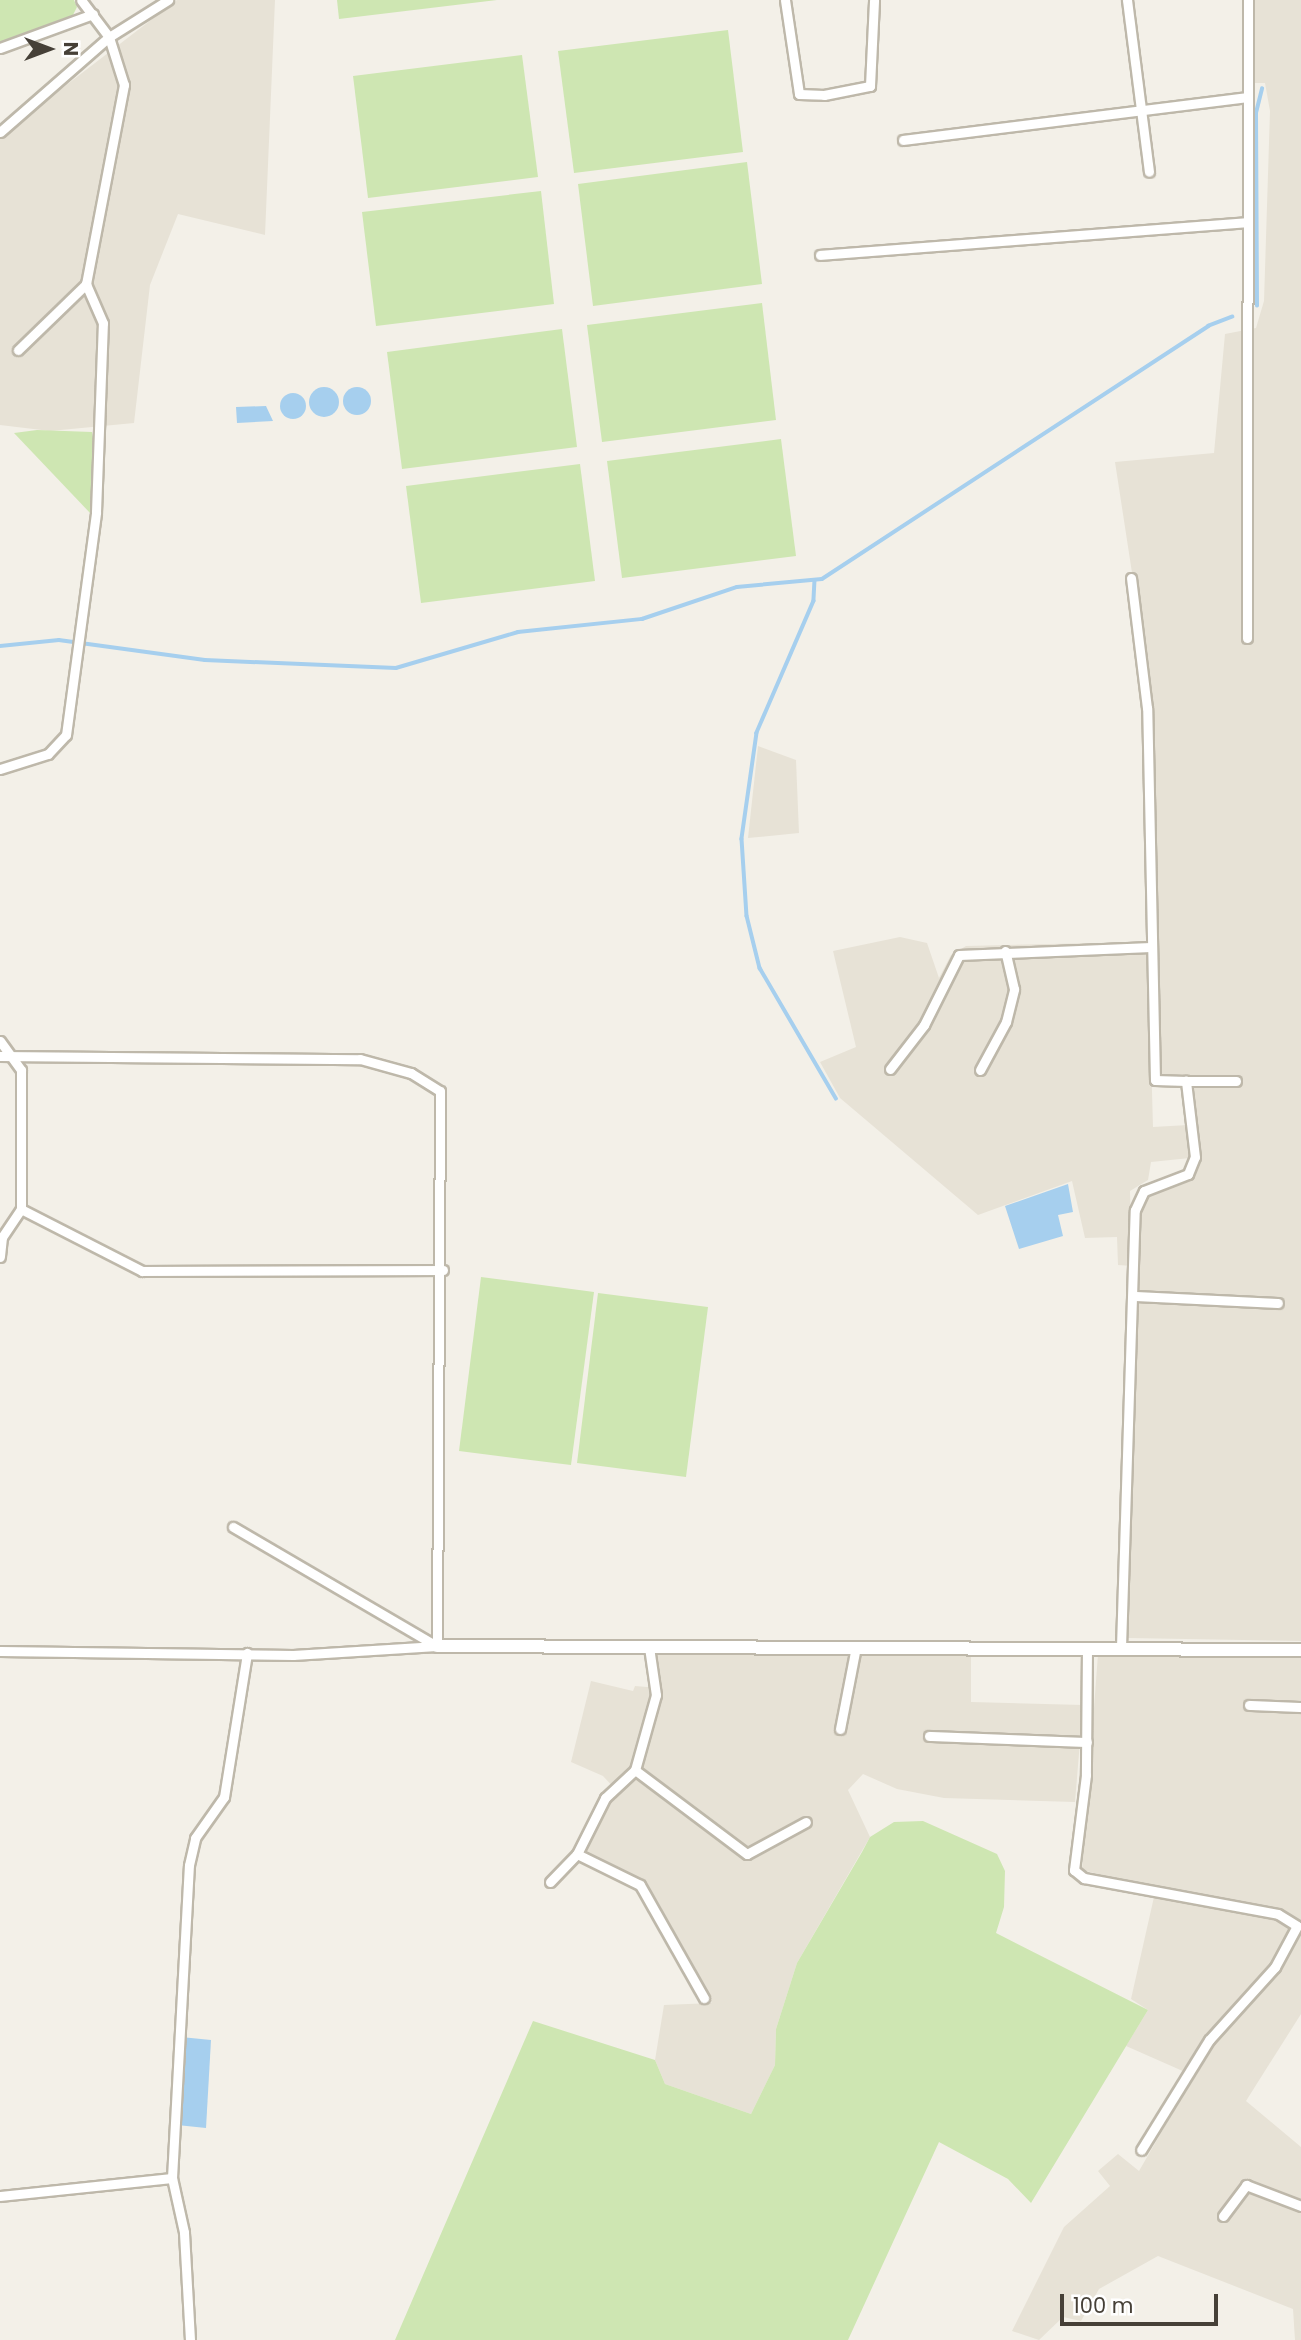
<!DOCTYPE html>
<style>
body{margin:0}
#map{position:relative;width:1301px;height:2340px;overflow:hidden;background:#f3f0e8;font-family:Poppins,sans-serif}
div>[style]{position:absolute}
.residential>*{inset:0;background:#e7e2d6}
.green>*{inset:0;background:#cee6b2}
.water>*{inset:0;background:#a6cfee}
.round{border-radius:50%}
.stream>*{height:3.5px;margin:-1.75px;padding:0 1.75px;transform-origin:1.75px;border-radius:1.75px;background:#a6cfee}
.roads{filter:drop-shadow(2px 0 #beb8aa) drop-shadow(-2px 0 #beb8aa) drop-shadow(0 2px #beb8aa) drop-shadow(0 -2px #beb8aa)}
.minor>*{height:9px;margin:-4.5px;padding:0 4.5px;transform-origin:4.5px;border-radius:4.5px;background:#fff}
.tertiary>*{height:12px;margin:-6px;padding:0 6px;transform-origin:6px;border-radius:6px;background:#fff}
span{translate:-50% -50%;white-space:nowrap;text-align:center;line-height:1.15;-webkit-text-stroke:5px #fff;paint-order:stroke}
.north{position:absolute;left:14px;top:14px;width:70px;height:70px;-webkit-text-stroke:5px #fff;paint-order:stroke;rotate:90deg;font-size:19px;font-weight:700;line-height:28px;text-align:center;color:#464037}
.north::after{content:'';display:block;margin:auto;width:24px;height:32px;background:#464037;clip-path:polygon(50% 0,100% 100%,50% 72%,0 100%)}
.scale{position:absolute;left:1060px;top:2294px;width:158px;height:32px;box-sizing:border-box;border:4px solid #464037;border-top:0;padding-left:9px;font-size:21px;line-height:24px;white-space:nowrap;color:#464037;-webkit-text-stroke:5px #fff;paint-order:stroke}
</style>
<div id="map">
<div class="residential">
<i style="clip-path:polygon(177px 0,275px 0,265px 235px,178px 214px,150px 285px,134px 423px,50px 431px,0 425px,0 136px)"></i>
<i style="clip-path:polygon(1252px 0,1301px 0,1301px 1641px,1128px 1638px,1141px 1199px,1195px 1177px,1197px 1151px,1193px 1076px,1158px 1075px,1152px 703px,1115px 462px,1214px 453px,1225px 334px,1256px 328px,1264px 301px,1270px 111px,1265px 83px,1250px 83px)"></i>
<i style="clip-path:polygon(758px 746px,796px 760px,799px 833px,748px 838px)"></i>
<i style="clip-path:polygon(900px 937px,927px 943px,939px 978px,951px 955px,966px 946px,1141px 942px,1148px 951px,1153px 1127px,1188px 1125px,1190px 1158px,1151px 1162px,1148px 1180px,1130px 1191px,1132px 1266px,1118px 1265px,1117px 1237px,1085px 1238px,1072px 1181px,978px 1215px,840px 1098px,820px 1062px,856px 1047px,833px 951px)"></i>
<i style="clip-path:polygon(655px 1651px,971px 1656px,971px 1702px,1083px 1705px,1075px 1802px,944px 1798px,897px 1789px,863px 1774px,848px 1790px,870px 1837px,797px 1963px,776px 2029px,775px 2065px,751px 2114px,665px 2084px,655px 2060px,664px 2005px,712px 2003px,647px 1887px,584px 1850px,617px 1791px,603px 1776px,571px 1762px,591px 1681px,633px 1691px,635px 1686px,659px 1688px)"></i>
<i style="clip-path:polygon(1098px 1654px,1301px 1658px,1301px 2014px,1246px 2101px,1301px 2147px,1301px 2340px,1295px 2340px,1293px 2309px,1158px 2256px,1099px 2289px,1081px 2321px,1063px 2317px,1039px 2340px,1012px 2331px,1064px 2227px,1110px 2186px,1098px 2171px,1118px 2154px,1139px 2171px,1194px 2076px,1126px 2046px,1148px 2010px,1131px 1999px,1156px 1888px,1082px 1870px)"></i>
</div>
<div class="green">
<i style="clip-path:polygon(0 0,74px 0,77px 7px,73px 15px,0 42px)"></i>
<i style="clip-path:polygon(337px 0,497px 0,339px 19px)"></i>
<i style="clip-path:polygon(728px 30px,743px 152px,574px 173px,558px 51px)"></i>
<i style="clip-path:polygon(522px 55px,538px 177px,368px 198px,353px 76px)"></i>
<i style="clip-path:polygon(747px 162px,762px 284px,593px 306px,578px 184px)"></i>
<i style="clip-path:polygon(541px 191px,554px 304px,376px 326px,362px 212px)"></i>
<i style="clip-path:polygon(762px 303px,776px 420px,602px 442px,587px 325px)"></i>
<i style="clip-path:polygon(562px 329px,577px 447px,402px 469px,387px 352px)"></i>
<i style="clip-path:polygon(37px 430px,92px 432px,97px 462px,91px 514px,14px 433px)"></i>
<i style="clip-path:polygon(781px 439px,796px 556px,622px 578px,607px 461px)"></i>
<i style="clip-path:polygon(580px 464px,595px 581px,421px 603px,406px 486px)"></i>
<i style="clip-path:polygon(481px 1277px,594px 1292px,571px 1465px,459px 1451px)"></i>
<i style="clip-path:polygon(598px 1293px,708px 1307px,686px 1477px,577px 1463px)"></i>
<i style="clip-path:polygon(923px 1821px,997px 1854px,1005px 1871px,1004px 1907px,996px 1933px,1148px 2010px,1031px 2203px,1008px 2179px,939px 2142px,848px 2340px,395px 2340px,533px 2021px,655px 2060px,665px 2084px,751px 2114px,775px 2065px,776px 2029px,797px 1963px,862px 1852px,870px 1837px,894px 1822px)"></i>
</div>
<div class="water">
<i class="round" style="left:309px;top:387px;width:30px;height:30px"></i>
<i class="round" style="left:343px;top:387px;width:28px;height:28px"></i>
<i class="round" style="left:280px;top:393px;width:26px;height:26px"></i>
<i style="clip-path:polygon(266px 406px,273px 421px,237px 423px,236px 407px)"></i>
<i style="clip-path:polygon(1068px 1184px,1073px 1212px,1058px 1215px,1063px 1236px,1019px 1249px,1005px 1206px)"></i>
<i style="clip-path:polygon(181px 2037px,211px 2040px,206px 2128px,177px 2125px)"></i>
</div>
<div class="stream">
<i style="left:1257px;top:306px;width:193px;rotate:-90.3deg"></i>
<i style="left:1256px;top:113px;width:25px;rotate:-76deg"></i>
<i style="left:815px;top:580px;width:21px;rotate:93deg"></i>
<i style="left:814px;top:601px;width:144px;rotate:113.4deg"></i>
<i style="left:757px;top:733px;width:107px;rotate:98.1deg"></i>
<i style="left:742px;top:839px;width:77px;rotate:86.3deg"></i>
<i style="left:747px;top:916px;width:54px;rotate:76deg"></i>
<i style="left:760px;top:968px;width:151px;rotate:59.7deg"></i>
<i style="left:0;top:646px;width:59px;rotate:-5.8deg"></i>
<i style="left:59px;top:640px;width:147px;rotate:7.8deg"></i>
<i style="left:205px;top:660px;width:191px;rotate:2.4deg"></i>
<i style="left:396px;top:668px;width:127px;rotate:-16.4deg"></i>
<i style="left:518px;top:632px;width:125px;rotate:-6deg"></i>
<i style="left:642px;top:619px;width:100px;rotate:-18.6deg"></i>
<i style="left:737px;top:587px;width:85px;rotate:-5.4deg"></i>
<i style="left:822px;top:579px;width:462px;rotate:-33.2deg"></i>
<i style="left:1208px;top:326px;width:26px;rotate:-21deg"></i>
</div>
<div class="roads">
<div class="minor">
<i style="left:785px;top:0;width:95px;rotate:81.5deg"></i>
<i style="left:799px;top:94px;width:25px;rotate:2deg"></i>
<i style="left:824px;top:95px;width:47px;rotate:-11.1deg"></i>
<i style="left:870px;top:86px;width:86px;rotate:-87.3deg"></i>
<i style="left:1127px;top:0;width:173px;rotate:82.7deg"></i>
<i style="left:0;top:48px;width:99px;rotate:-20.1deg"></i>
<i style="left:0;top:132px;width:145px;rotate:-41.1deg"></i>
<i style="left:109px;top:37px;width:70px;rotate:-32.1deg"></i>
<i style="left:903px;top:140px;width:347px;rotate:-7.1deg"></i>
<i style="left:820px;top:255px;width:429px;rotate:-4.4deg"></i>
<i style="left:18px;top:350px;width:95px;rotate:-44.1deg"></i>
<i style="left:1247px;top:638px;width:638px;rotate:-89.91deg"></i>
<i style="left:0;top:769px;width:50px;rotate:-17.4deg"></i>
<i style="left:48px;top:754px;width:26px;rotate:-47deg"></i>
<i style="left:66px;top:735px;width:225px;rotate:-82.3deg"></i>
<i style="left:96px;top:512px;width:189px;rotate:-87.9deg"></i>
<i style="left:103px;top:323px;width:43px;rotate:-113.6deg"></i>
<i style="left:86px;top:284px;width:203px;rotate:-79.2deg"></i>
<i style="left:124px;top:85px;width:50px;rotate:-107.4deg"></i>
<i style="left:109px;top:37px;width:46px;rotate:-127.1deg"></i>
<i style="left:0;top:1041px;width:36px;rotate:54deg"></i>
<i style="left:21px;top:1070px;width:139px;rotate:90deg"></i>
<i style="left:21px;top:1209px;width:34px;rotate:124deg"></i>
<i style="left:2px;top:1237px;width:20px;rotate:96deg"></i>
<i style="left:0;top:1056px;width:360px;rotate:0.5deg"></i>
<i style="left:360px;top:1059px;width:53px;rotate:15.4deg"></i>
<i style="left:411px;top:1073px;width:34px;rotate:32deg"></i>
<i style="left:440px;top:1091px;width:555px;rotate:90.31deg"></i>
<i style="left:890px;top:1069px;width:56px;rotate:-52.3deg"></i>
<i style="left:924px;top:1025px;width:78px;rotate:-63.4deg"></i>
<i style="left:959px;top:955px;width:192px;rotate:-2.4deg"></i>
<i style="left:980px;top:1070px;width:55px;rotate:-61.6deg"></i>
<i style="left:1006px;top:1022px;width:34px;rotate:-76deg"></i>
<i style="left:1014px;top:989px;width:39px;rotate:-103deg"></i>
<i style="left:1186px;top:1081px;width:50px"></i>
<i style="left:21px;top:1209px;width:136px;rotate:27.1deg"></i>
<i style="left:142px;top:1271px;width:301px;rotate:-0.2deg"></i>
<i style="left:1135px;top:1296px;width:143px;rotate:2.8deg"></i>
<i style="left:233px;top:1527px;width:234px;rotate:30.3deg"></i>
<i style="left:1121px;top:1647px;width:437px;rotate:-88.2deg"></i>
<i style="left:1135px;top:1210px;width:21px;rotate:-65deg"></i>
<i style="left:1144px;top:1191px;width:47px;rotate:-21.1deg"></i>
<i style="left:1188px;top:1174px;width:18px;rotate:-68deg"></i>
<i style="left:1195px;top:1157px;width:77px;rotate:-96.8deg"></i>
<i style="left:1186px;top:1081px;width:31px;rotate:-178deg"></i>
<i style="left:1155px;top:1080px;width:372px;rotate:-91.2deg"></i>
<i style="left:1147px;top:708px;width:131px;rotate:-97deg"></i>
<i style="left:1087px;top:1648px;width:127px;rotate:90.5deg"></i>
<i style="left:1086px;top:1775px;width:96px;rotate:97.2deg"></i>
<i style="left:1074px;top:1870px;width:13px;rotate:39deg"></i>
<i style="left:1084px;top:1878px;width:197px;rotate:10.5deg"></i>
<i style="left:1278px;top:1914px;width:22px;rotate:32deg"></i>
<i style="left:1297px;top:1926px;width:47px;rotate:118.2deg"></i>
<i style="left:1275px;top:1967px;width:98px;rotate:132.1deg"></i>
<i style="left:1209px;top:2040px;width:129px;rotate:121.7deg"></i>
<i style="left:0;top:1651px;width:293px;rotate:0.8deg"></i>
<i style="left:293px;top:1655px;width:144px;rotate:-3.6deg"></i>
<i style="left:1249px;top:1705px;width:52px;rotate:2.2deg"></i>
<i style="left:840px;top:1729px;width:84px;rotate:-79deg"></i>
<i style="left:929px;top:1736px;width:158px;rotate:2.2deg"></i>
<i style="left:635px;top:1770px;width:140px;rotate:36.9deg"></i>
<i style="left:747px;top:1854px;width:67px;rotate:-28.5deg"></i>
<i style="left:577px;top:1854px;width:70px;rotate:26.2deg"></i>
<i style="left:640px;top:1885px;width:130px;rotate:60.5deg"></i>
<i style="left:550px;top:1882px;width:39px;rotate:-46deg"></i>
<i style="left:577px;top:1854px;width:63px;rotate:-63.4deg"></i>
<i style="left:605px;top:1798px;width:41px;rotate:-43deg"></i>
<i style="left:635px;top:1770px;width:78px;rotate:-74.4deg"></i>
<i style="left:656px;top:1695px;width:49px;rotate:-98.3deg"></i>
<i style="left:0;top:2196px;width:173px;rotate:-6deg"></i>
<i style="left:1223px;top:2216px;width:39px;rotate:-53deg"></i>
<i style="left:1246px;top:2185px;width:59px;rotate:20.9deg"></i>
<i style="left:190px;top:2340px;width:108px;rotate:-93.2deg"></i>
<i style="left:184px;top:2232px;width:55px;rotate:-102.5deg"></i>
<i style="left:172px;top:2178px;width:313px;rotate:-86.9deg"></i>
<i style="left:189px;top:1865px;width:28px;rotate:-77deg"></i>
<i style="left:195px;top:1838px;width:50px;rotate:-54.7deg"></i>
<i style="left:224px;top:1797px;width:146px;rotate:-80.9deg"></i>
</div>
<div class="tertiary">
<i style="left:437px;top:1646px;width:864px;rotate:0.27deg"></i>
</div>
</div>
<div class="north">N</div>
<div class="scale">100 m</div>
</div>
